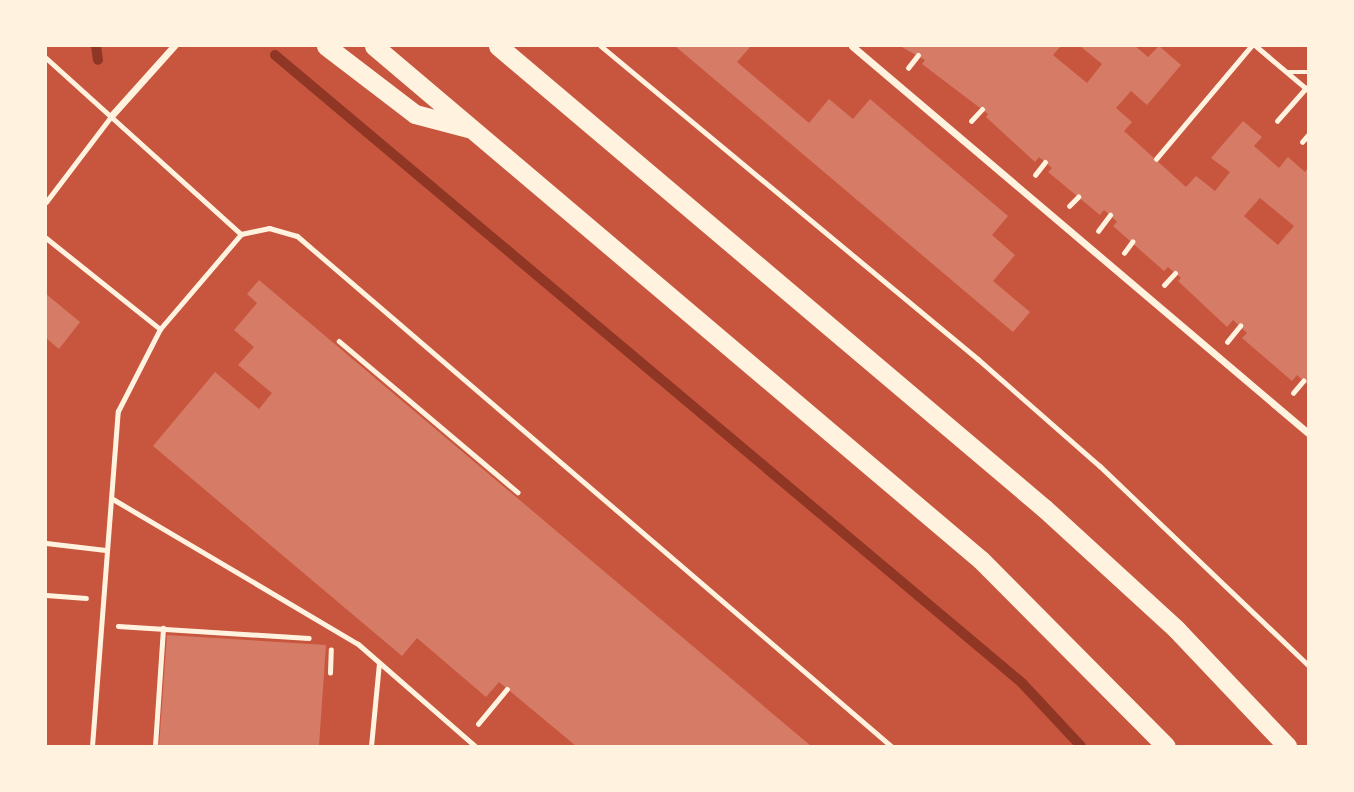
<!DOCTYPE html>
<style>
body{margin:0}
#map{position:relative;width:1354px;height:792px;overflow:hidden;background:#c8553d;font-family:"DM Sans",sans-serif}
div>[style]{position:absolute}
.stream>*{height:10px;margin:-5px;padding:0 5px;transform-origin:5px;border-radius:5px;background:#8f3625}
.building>*{inset:0;background:#d67c66}
.path>*{height:4.5px;margin:-2.25px;padding:0 2.25px;transform-origin:2.25px;border-radius:2.25px;background:#fff3e0}
.service>*{height:5px;margin:-2.5px;padding:0 2.5px;transform-origin:2.5px;border-radius:2.5px;background:#fff3e0}
.minor>*{height:7px;margin:-3.5px;padding:0 3.5px;transform-origin:3.5px;border-radius:3.5px;background:#fff3e0}
.trunk>*{height:19px;margin:-9.5px;padding:0 9.5px;transform-origin:9.5px;border-radius:9.5px;background:#fff3e0}
span{translate:-50% -50%;white-space:nowrap;text-align:center;line-height:1.15;-webkit-text-stroke:5px #fff3e0;paint-order:stroke}
.frame{position:absolute;inset:0;border:47px solid #fff3e0;pointer-events:none}
</style>
<div id="map">
<div class="stream">
<i style="left:96px;top:46px;width:14px;rotate:82deg"></i>
<i style="left:275px;top:55px;width:976px;rotate:40.05deg"></i>
<i style="left:1022px;top:683px;width:86px;rotate:46.9deg"></i>
</div>
<div class="building">
<i style="clip-path:polygon(675px 46px,751px 46px,737px 62px,809px 123px,829px 99px,853px 119px,870px 99px,1008px 216px,992px 235px,1015px 255px,993px 281px,1030px 312px,1013px 332px)"></i>
<i style="clip-path:polygon(evenodd,900px 46px,1061px 46px,1053px 55px,1087px 83px,1102px 64px,1080px 46px,1135px 46px,1148px 57px,1159px 46px,1181px 65px,1147px 105px,1131px 91px,1116px 108px,1132px 122px,1124px 131px,1186px 187px,1196px 176px,1215px 191px,1230px 172px,1211px 158px,1243px 121px,1262px 137px,1254px 146px,1279px 168px,1288px 157px,1305px 172px,1308px 168px,1308px 385px,1297px 375px,1292px 381px,1242px 338px,1247px 333px,1233px 320px,1227px 327px,1178px 281px,1181px 278px,1168px 267px,1164px 271px,1113px 226px,1117px 222px,1110px 215px,1104px 210px,1100px 215px,1048px 172px,1052px 168px,1039px 157px,1035px 162px,986px 117px,988px 114px,922px 64px,925px 60px,900px 46px,1260px 198px,1294px 226px,1278px 245px,1244px 216px,1260px 198px)"></i>
<i style="clip-path:polygon(259px 280px,811px 746px,576px 746px,499px 682px,486px 697px,417px 638px,402px 656px,153px 446px,215px 372px,259px 409px,272px 393px,238px 365px,254px 347px,234px 330px,257px 303px,247px 294px)"></i>
<i style="clip-path:polygon(46px 294px,80px 322px,59px 349px,46px 338px)"></i>
<i style="clip-path:polygon(167px 635px,326px 645px,319px 746px,159px 746px)"></i>
</div>
<div class="path">
<i style="left:601px;top:46px;width:490px;rotate:39.7deg"></i>
<i style="left:978px;top:359px;width:162px;rotate:41.3deg"></i>
<i style="left:1100px;top:466px;width:288px;rotate:43.7deg"></i>
<i style="left:1256px;top:46px;width:68px;rotate:40.2deg"></i>
<i style="left:908px;top:68px;width:16px;rotate:-52deg"></i>
<i style="left:1288px;top:72px;width:20px"></i>
<i style="left:971px;top:121px;width:16px;rotate:-47deg"></i>
<i style="left:1277px;top:121px;width:44px;rotate:-48.7deg"></i>
<i style="left:1302px;top:142px;width:9px;rotate:-49deg"></i>
<i style="left:1156px;top:159px;width:148px;rotate:-49.9deg"></i>
<i style="left:1035px;top:175px;width:16px;rotate:-52deg"></i>
<i style="left:1069px;top:206px;width:13px;rotate:-45deg"></i>
<i style="left:1098px;top:231px;width:20px;rotate:-53deg"></i>
<i style="left:1124px;top:253px;width:14px;rotate:-54deg"></i>
<i style="left:1164px;top:285px;width:16px;rotate:-47deg"></i>
<i style="left:339px;top:341px;width:234px;rotate:40.2deg"></i>
<i style="left:1227px;top:342px;width:21px;rotate:-51deg"></i>
<i style="left:1293px;top:393px;width:16px;rotate:-50deg"></i>
<i style="left:46px;top:595px;width:40px;rotate:4.3deg"></i>
<i style="left:118px;top:626px;width:191px;rotate:3.6deg"></i>
<i style="left:330px;top:673px;width:23px;rotate:-88deg"></i>
<i style="left:478px;top:724px;width:45px;rotate:-50.4deg"></i>
<i style="left:155px;top:746px;width:118px;rotate:-86.1deg"></i>
</div>
<div class="service">
<i style="left:46px;top:58px;width:263px;rotate:42.1deg"></i>
<i style="left:241px;top:234px;width:29px;rotate:-12deg"></i>
<i style="left:269px;top:228px;width:29px;rotate:16deg"></i>
<i style="left:297px;top:236px;width:783px;rotate:40.65deg"></i>
<i style="left:46px;top:202px;width:109px;rotate:-52.8deg"></i>
<i style="left:46px;top:238px;width:146px;rotate:38.6deg"></i>
<i style="left:160px;top:329px;width:125px;rotate:-49.5deg"></i>
<i style="left:111px;top:498px;width:287px;rotate:30.6deg"></i>
<i style="left:358px;top:644px;width:155px;rotate:41.1deg"></i>
<i style="left:46px;top:543px;width:60px;rotate:6.7deg"></i>
<i style="left:92px;top:746px;width:336px;rotate:-85.6deg"></i>
<i style="left:118px;top:411px;width:92px;rotate:-62.9deg"></i>
<i style="left:371px;top:746px;width:83px;rotate:-84.5deg"></i>
</div>
<div class="minor">
<i style="left:852px;top:46px;width:598px;rotate:40.32deg"></i>
<i style="left:112px;top:115px;width:93px;rotate:-48.1deg"></i>
</div>
<div class="trunk">
<i style="left:326px;top:46px;width:112px;rotate:37.4deg"></i>
<i style="left:415px;top:114px;width:55px;rotate:14.8deg"></i>
<i style="left:374px;top:46px;width:795px;rotate:40.26deg"></i>
<i style="left:981px;top:560px;width:262px;rotate:45.2deg"></i>
<i style="left:498px;top:46px;width:715px;rotate:40.24deg"></i>
<i style="left:1044px;top:508px;width:180px;rotate:42.5deg"></i>
<i style="left:1177px;top:630px;width:160px;rotate:46.5deg"></i>
</div>
<div class="frame"></div>
</div>
